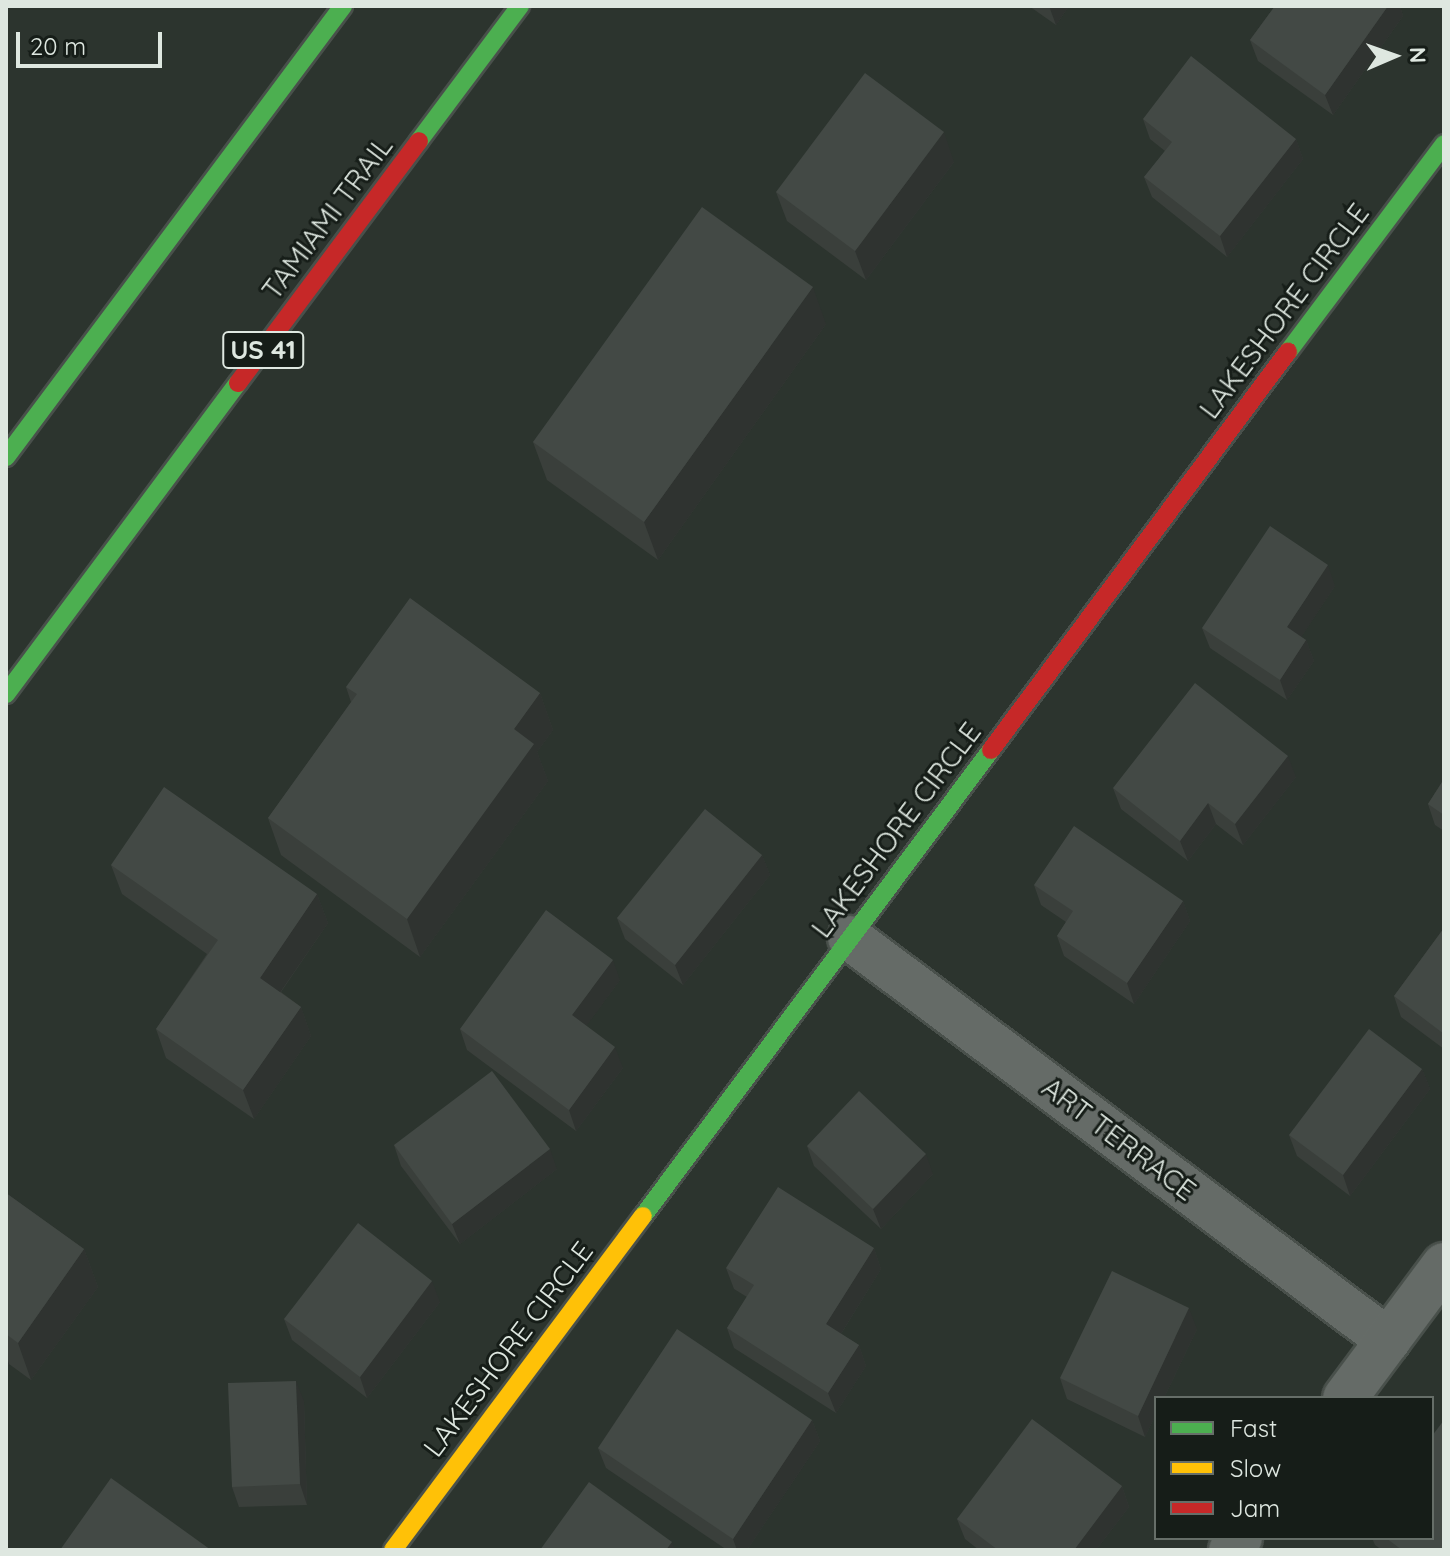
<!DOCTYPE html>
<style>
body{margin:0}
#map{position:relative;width:1450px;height:1556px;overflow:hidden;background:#2c342e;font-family:Quicksand,sans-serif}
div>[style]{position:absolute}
.roads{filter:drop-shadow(2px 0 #49504b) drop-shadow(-2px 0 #49504b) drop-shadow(0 2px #49504b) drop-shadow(0 -2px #49504b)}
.street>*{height:44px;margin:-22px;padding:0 22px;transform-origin:22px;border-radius:22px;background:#656b67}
.fast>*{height:18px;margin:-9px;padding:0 9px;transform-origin:9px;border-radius:9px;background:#4caf50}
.slow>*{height:18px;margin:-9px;padding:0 9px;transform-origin:9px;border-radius:9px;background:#ffc107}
.jam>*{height:18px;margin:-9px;padding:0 9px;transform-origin:9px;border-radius:9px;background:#c62828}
.wall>*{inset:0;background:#3a3f3b}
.shaded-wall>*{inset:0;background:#2f3330}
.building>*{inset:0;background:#434945}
span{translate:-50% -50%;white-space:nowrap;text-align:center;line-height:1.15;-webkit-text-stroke:6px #161d18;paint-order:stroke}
.shield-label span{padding:2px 6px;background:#161d18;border:2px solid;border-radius:6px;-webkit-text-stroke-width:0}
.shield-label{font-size:26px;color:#dee7e0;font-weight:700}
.street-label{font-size:28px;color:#dee7e0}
.frame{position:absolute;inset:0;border:8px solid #dee7e0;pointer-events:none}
.legend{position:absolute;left:1154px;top:1396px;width:280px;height:144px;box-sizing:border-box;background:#161d18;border:2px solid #666e68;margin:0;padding:10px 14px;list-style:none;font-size:24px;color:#dee7e0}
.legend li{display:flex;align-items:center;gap:16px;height:40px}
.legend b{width:40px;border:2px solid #666e68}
.north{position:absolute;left:1354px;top:16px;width:80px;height:80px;-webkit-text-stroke:6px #161d18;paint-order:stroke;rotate:88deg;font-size:22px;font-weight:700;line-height:32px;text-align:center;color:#dee7e0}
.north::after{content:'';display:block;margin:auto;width:28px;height:36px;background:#dee7e0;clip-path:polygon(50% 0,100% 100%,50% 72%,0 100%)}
.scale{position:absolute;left:16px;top:32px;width:146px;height:36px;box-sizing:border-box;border:4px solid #dee7e0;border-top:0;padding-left:10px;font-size:24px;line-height:28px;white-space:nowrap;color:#dee7e0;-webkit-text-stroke:6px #161d18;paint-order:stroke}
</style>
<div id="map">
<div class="roads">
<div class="street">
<i style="left:850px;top:938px;width:672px;rotate:36.77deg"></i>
<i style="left:1345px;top:1398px;width:166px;rotate:-53.3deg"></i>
<i style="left:1231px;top:1550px;width:15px;rotate:-53deg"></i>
</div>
<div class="fast">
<i style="left:419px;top:141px;width:169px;rotate:-53.2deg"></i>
<i style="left:1288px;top:352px;width:260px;rotate:-53.1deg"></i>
<i style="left:6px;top:457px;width:563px;rotate:-53.23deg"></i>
<i style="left:6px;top:694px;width:388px;rotate:-53.3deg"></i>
<i style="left:643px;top:1216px;width:582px;rotate:-53.25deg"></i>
</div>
<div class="slow">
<i style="left:393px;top:1550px;width:417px;rotate:-53.2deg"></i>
</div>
<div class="jam">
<i style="left:238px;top:383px;width:302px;rotate:-53.2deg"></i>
<i style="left:991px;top:750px;width:497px;rotate:-53.3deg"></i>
</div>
</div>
<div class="wall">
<i style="clip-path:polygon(1029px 6px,1069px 6px,1056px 25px)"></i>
<i style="clip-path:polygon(1275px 6px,1400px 6px,1403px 16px,1333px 115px,1258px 61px,1250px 40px)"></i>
<i style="clip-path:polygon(1143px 119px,1296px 139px,1303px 159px,1227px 257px,1152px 197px,1144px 177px,1165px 151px,1150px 139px)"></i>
<i style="clip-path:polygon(954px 162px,866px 280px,787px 221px,776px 192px)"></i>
<i style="clip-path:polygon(826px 324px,658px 560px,547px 480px,533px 442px)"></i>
<i style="clip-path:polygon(1335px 586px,1301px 637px,1306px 640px,1314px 661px,1287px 700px,1210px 648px,1202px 628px)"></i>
<i style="clip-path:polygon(346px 687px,540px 693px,553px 730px,537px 752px,548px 781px,420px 957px,281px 855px,268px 818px,351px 702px)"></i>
<i style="clip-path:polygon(1296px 777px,1243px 845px,1216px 824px,1188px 861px,1121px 809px,1113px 788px)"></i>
<i style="clip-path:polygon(1444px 779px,1444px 831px,1435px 825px,1428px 804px)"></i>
<i style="clip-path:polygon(762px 855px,770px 875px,683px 985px,625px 939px,617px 918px)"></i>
<i style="clip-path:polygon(111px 865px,317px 894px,328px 923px,281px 992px,301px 1007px,311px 1036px,254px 1119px,166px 1058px,156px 1029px,207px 954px,122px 894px)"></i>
<i style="clip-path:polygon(1034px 885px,1183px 901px,1190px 921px,1134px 1004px,1064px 956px,1057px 936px,1066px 922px,1041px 905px)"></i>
<i style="clip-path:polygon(1444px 928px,1444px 1049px,1401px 1017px,1394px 996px)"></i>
<i style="clip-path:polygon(620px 980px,586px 1026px,623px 1068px,576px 1131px,467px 1050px,460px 1029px)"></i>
<i style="clip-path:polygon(1422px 1069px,1430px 1089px,1350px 1196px,1297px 1156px,1289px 1135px)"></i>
<i style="clip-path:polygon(394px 1145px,557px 1169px,460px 1244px,401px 1166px)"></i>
<i style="clip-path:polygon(807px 1146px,933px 1174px,881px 1229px,814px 1166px)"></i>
<i style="clip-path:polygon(6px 1193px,84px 1249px,98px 1287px,31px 1380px,9px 1364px,6px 1369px)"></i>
<i style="clip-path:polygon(874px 1248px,881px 1269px,841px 1334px,859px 1345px,866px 1366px,836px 1413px,734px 1348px,727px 1328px,747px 1297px,734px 1289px,726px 1268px)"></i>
<i style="clip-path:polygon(440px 1302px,367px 1398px,292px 1340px,284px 1319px)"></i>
<i style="clip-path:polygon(1197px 1329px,1164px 1398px,1156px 1398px,1156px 1414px,1145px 1437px,1067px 1399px,1060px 1378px)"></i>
<i style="clip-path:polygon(304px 1401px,307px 1505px,239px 1507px,232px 1487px)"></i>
<i style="clip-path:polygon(812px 1420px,820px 1441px,747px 1550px,727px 1550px,606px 1468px,598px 1448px)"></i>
<i style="clip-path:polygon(1122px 1486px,1129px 1507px,1096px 1550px,979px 1550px,965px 1539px,957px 1519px)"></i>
<i style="clip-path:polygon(1372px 1538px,1432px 1538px,1444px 1550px,1382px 1550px,1375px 1545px)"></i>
</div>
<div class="shaded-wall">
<i style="clip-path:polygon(1049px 6px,1069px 6px,1056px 25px)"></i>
<i style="clip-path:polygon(1388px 6px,1400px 6px,1403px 16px,1333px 115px,1325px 95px)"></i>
<i style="clip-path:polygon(944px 132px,954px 162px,866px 280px,855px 251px)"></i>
<i style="clip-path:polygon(1296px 139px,1303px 159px,1227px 257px,1220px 236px)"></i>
<i style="clip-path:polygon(813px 287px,826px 324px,658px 560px,644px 522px)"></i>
<i style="clip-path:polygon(1328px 565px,1335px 586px,1294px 648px,1287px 627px)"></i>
<i style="clip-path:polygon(1306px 640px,1314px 661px,1287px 700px,1280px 680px)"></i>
<i style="clip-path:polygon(540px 693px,553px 730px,537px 752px,548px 781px,420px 957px,407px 919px,514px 729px)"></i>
<i style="clip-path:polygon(1288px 756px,1296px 777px,1243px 845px,1235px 824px)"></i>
<i style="clip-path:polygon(1208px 803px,1216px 824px,1188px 861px,1180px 841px)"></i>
<i style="clip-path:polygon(762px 855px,770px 875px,683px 985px,675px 965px)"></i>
<i style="clip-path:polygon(317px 894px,328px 923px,270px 1007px,260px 978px)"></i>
<i style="clip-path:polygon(1183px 901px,1190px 921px,1134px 1004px,1127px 983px)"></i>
<i style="clip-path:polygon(613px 960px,620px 980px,579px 1036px,572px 1015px)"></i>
<i style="clip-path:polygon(301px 1007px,311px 1036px,254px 1119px,243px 1090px)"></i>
<i style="clip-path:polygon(615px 1047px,623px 1068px,576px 1131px,569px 1110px)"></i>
<i style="clip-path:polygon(1422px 1069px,1430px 1089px,1350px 1196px,1343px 1175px)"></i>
<i style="clip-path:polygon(550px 1149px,557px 1169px,460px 1244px,452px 1224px)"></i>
<i style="clip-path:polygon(926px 1154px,933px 1174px,881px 1229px,873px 1209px)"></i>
<i style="clip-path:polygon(874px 1248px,881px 1269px,834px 1345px,826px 1324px)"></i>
<i style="clip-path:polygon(84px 1249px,98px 1287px,31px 1380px,18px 1343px)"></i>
<i style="clip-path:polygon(432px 1281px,440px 1302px,367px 1398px,360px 1377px)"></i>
<i style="clip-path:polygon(1189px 1308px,1197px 1329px,1164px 1398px,1156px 1398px,1156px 1414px,1145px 1437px,1138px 1416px)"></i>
<i style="clip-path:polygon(859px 1345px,866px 1366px,836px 1413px,828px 1393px)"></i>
<i style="clip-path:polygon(6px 1355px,9px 1364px,6px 1369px)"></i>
<i style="clip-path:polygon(296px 1381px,304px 1401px,307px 1505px,300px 1484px)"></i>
<i style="clip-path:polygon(812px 1420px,820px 1441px,747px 1550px,737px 1550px,733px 1539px)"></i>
<i style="clip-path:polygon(1122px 1486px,1129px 1507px,1096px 1550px,1074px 1550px)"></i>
<i style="clip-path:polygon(672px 1542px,675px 1550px,666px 1550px)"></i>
</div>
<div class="building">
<i style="clip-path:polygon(1275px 6px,1388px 6px,1325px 95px,1250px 40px)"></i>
<i style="clip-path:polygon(1191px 56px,1296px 139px,1220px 236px,1144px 177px,1172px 142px,1143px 119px)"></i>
<i style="clip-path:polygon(865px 73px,944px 132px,855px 251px,776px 192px)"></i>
<i style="clip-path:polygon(702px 207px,813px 287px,644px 522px,533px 442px)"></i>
<i style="clip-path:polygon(1270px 526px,1328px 565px,1287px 627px,1306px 640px,1280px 680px,1202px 628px)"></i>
<i style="clip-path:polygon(410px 598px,540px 693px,514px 729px,534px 744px,407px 919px,268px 818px,357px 694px,346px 687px)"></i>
<i style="clip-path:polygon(1195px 683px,1288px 756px,1235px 824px,1208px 803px,1180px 841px,1113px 788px)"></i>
<i style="clip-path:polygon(1444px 779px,1444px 815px,1428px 804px)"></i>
<i style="clip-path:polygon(164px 787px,317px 894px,260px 978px,301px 1007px,243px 1090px,156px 1029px,218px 940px,111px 865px)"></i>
<i style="clip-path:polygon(705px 809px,762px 855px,675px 965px,617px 918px)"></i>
<i style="clip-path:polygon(1074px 826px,1183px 901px,1127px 983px,1057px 936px,1073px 911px,1034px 885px)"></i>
<i style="clip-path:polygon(546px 910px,613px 960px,572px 1015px,615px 1047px,569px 1110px,460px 1029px)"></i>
<i style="clip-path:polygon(1444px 928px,1444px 1034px,1394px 996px)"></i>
<i style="clip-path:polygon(1369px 1029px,1422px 1069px,1343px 1175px,1289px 1135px)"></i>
<i style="clip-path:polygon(492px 1071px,550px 1149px,452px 1224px,394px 1145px)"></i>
<i style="clip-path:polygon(859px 1091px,926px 1154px,873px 1209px,807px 1146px)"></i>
<i style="clip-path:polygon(778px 1187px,874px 1248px,826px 1324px,859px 1345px,828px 1393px,727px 1328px,754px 1285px,726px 1268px)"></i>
<i style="clip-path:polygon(6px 1193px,84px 1249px,18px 1343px,6px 1334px)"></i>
<i style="clip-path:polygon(358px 1223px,432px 1281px,360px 1377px,284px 1319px)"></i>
<i style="clip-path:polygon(1112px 1271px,1189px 1308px,1138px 1416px,1060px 1378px)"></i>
<i style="clip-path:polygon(677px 1329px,812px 1420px,733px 1539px,598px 1448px)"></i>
<i style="clip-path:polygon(296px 1381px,300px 1484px,232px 1487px,228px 1383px)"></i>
<i style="clip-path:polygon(1032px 1419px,1122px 1486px,1074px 1550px,998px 1550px,957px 1519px)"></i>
<i style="clip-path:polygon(1444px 1420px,1444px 1547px,1442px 1550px,1402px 1550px,1386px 1538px,1432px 1538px,1432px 1436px)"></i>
<i style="clip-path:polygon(111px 1478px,211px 1550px,60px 1550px)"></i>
<i style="clip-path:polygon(589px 1482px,672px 1542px,666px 1550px,540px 1550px)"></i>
</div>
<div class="shield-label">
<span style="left:263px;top:350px">US 41</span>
</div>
<div class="street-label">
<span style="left:327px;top:218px;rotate:-53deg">TAMIAMI TRAIL</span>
<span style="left:1284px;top:311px;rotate:-53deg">LAKESHORE CIRCLE</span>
<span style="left:896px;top:830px;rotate:-53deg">LAKESHORE CIRCLE</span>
<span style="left:1119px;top:1139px;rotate:37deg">ART TERRACE</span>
<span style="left:508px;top:1349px;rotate:-53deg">LAKESHORE CIRCLE</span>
</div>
<div class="frame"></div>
<ul class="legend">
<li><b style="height:10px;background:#4caf50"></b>Fast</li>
<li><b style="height:10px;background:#ffc107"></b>Slow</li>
<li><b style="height:10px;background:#c62828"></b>Jam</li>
</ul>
<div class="north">N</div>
<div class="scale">20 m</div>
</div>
